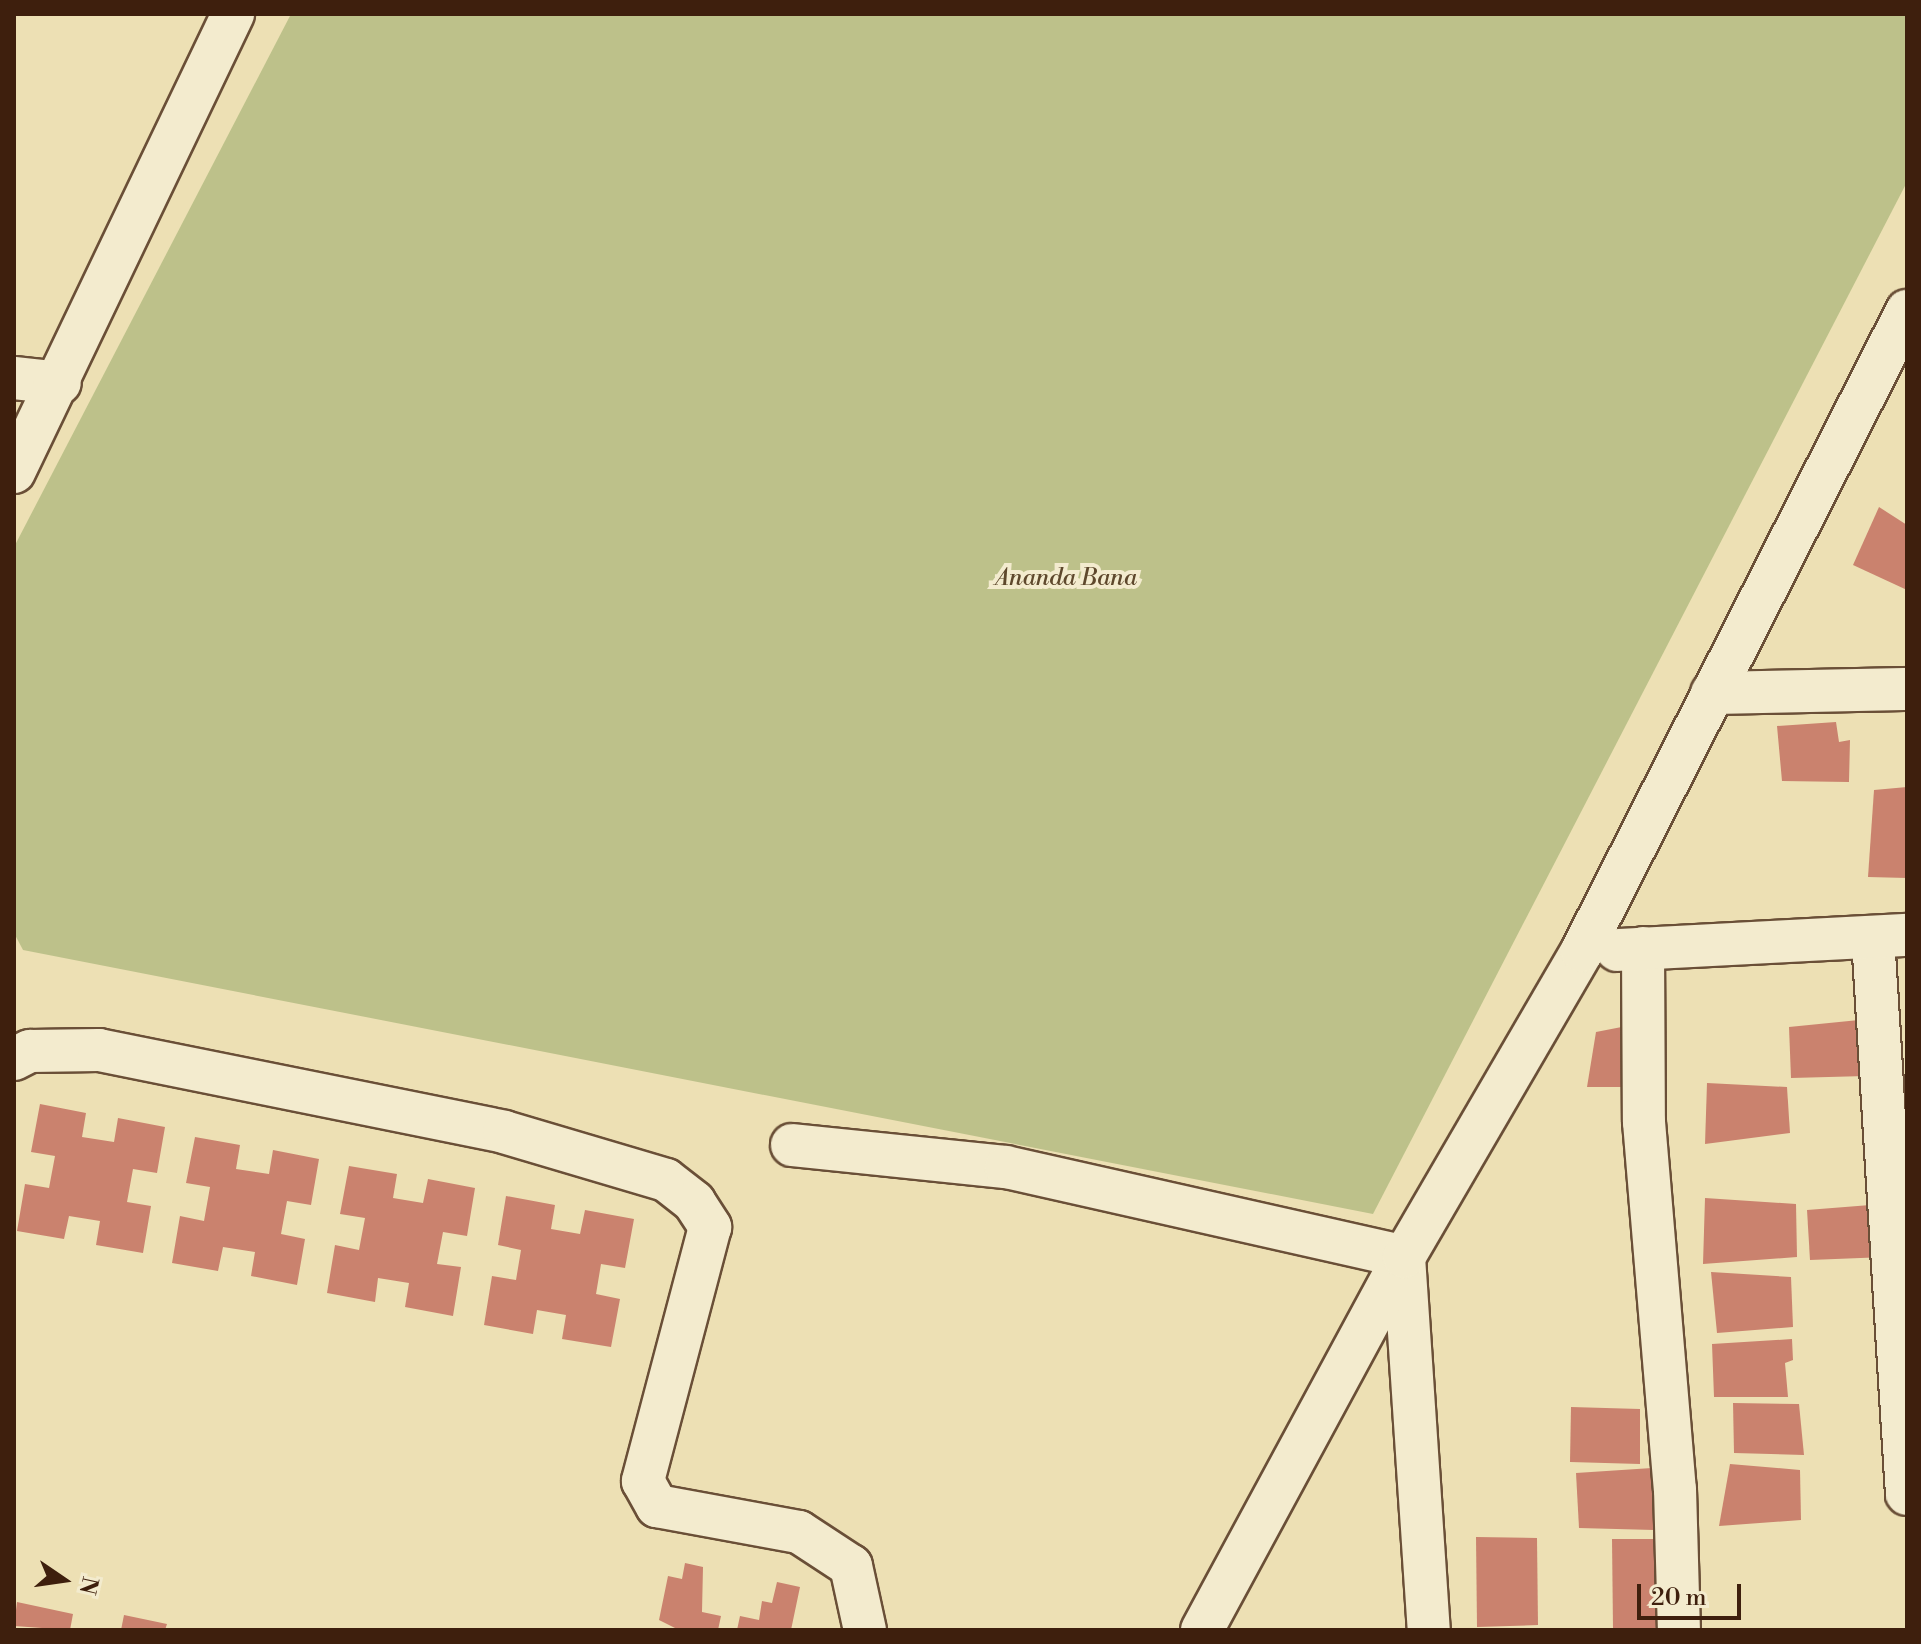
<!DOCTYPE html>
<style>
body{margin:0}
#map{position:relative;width:1921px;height:1644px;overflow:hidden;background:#ede0b4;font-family:"Libre Bodoni",serif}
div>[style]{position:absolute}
.green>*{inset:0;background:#bdc18a}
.building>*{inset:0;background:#ca826e}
.roads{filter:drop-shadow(2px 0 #6a4f37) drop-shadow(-2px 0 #6a4f37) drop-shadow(0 2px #6a4f37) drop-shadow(0 -2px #6a4f37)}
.minor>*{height:42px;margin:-21px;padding:0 21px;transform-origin:21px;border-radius:21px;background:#f3ebce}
span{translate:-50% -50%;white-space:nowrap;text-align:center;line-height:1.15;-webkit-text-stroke:8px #f3ebce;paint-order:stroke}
.park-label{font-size:24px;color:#5e482c;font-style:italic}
.frame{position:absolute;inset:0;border:16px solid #3e1f0d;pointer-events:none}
.north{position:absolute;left:24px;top:1540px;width:80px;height:80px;-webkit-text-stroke:6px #f3ebce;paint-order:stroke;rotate:103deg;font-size:22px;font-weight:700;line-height:32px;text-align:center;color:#3e1f0d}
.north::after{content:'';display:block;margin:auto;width:28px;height:36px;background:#3e1f0d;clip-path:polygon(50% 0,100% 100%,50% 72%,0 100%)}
.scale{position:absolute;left:1637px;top:1584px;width:104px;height:36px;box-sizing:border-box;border:4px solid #3e1f0d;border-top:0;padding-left:10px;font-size:24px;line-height:28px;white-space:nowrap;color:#3e1f0d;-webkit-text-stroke:6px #f3ebce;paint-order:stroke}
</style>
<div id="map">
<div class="green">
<i style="clip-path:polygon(291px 14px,1907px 14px,1907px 182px,1373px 1214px,23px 950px,14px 933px,14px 547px)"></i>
</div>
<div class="building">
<i style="clip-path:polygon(1879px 507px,1907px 525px,1907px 590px,1853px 565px)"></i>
<i style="clip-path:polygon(1836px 722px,1839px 742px,1850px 740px,1849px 782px,1782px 781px,1777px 726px)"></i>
<i style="clip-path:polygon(1907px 787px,1907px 878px,1868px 877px,1874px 790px)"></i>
<i style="clip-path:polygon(1859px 1020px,1866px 1076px,1791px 1078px,1789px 1027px)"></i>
<i style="clip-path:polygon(1637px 1024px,1637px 1087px,1587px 1087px,1596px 1032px)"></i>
<i style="clip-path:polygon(1707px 1083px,1787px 1087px,1790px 1133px,1705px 1144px)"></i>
<i style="clip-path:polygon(40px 1104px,86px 1113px,82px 1137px,114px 1142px,118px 1118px,165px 1127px,157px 1173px,133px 1169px,127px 1202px,151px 1206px,143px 1253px,96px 1245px,100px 1221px,69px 1216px,64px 1239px,17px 1231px,25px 1184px,49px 1188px,55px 1156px,31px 1152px)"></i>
<i style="clip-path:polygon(195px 1137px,240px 1145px,236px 1169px,269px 1174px,273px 1150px,319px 1159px,311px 1205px,287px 1201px,281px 1234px,305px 1239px,297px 1285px,251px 1276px,255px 1252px,223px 1247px,218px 1271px,172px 1263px,180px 1216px,204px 1221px,210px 1187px,186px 1183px)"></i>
<i style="clip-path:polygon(349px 1166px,397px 1174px,393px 1198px,423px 1203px,428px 1179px,475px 1188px,467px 1236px,443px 1232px,437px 1264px,461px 1267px,453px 1316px,405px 1307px,409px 1283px,378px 1278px,375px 1302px,327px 1293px,335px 1245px,359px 1250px,365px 1218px,340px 1214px)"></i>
<i style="clip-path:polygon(506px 1196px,555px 1205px,551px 1229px,580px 1234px,585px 1210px,634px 1219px,625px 1268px,601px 1264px,596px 1294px,620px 1299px,611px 1347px,562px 1339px,566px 1315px,537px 1310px,533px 1334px,484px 1325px,492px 1276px,516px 1280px,521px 1250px,498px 1245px)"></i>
<i style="clip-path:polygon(1705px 1198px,1796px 1204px,1797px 1257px,1703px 1264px)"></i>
<i style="clip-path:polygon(1883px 1204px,1886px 1257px,1810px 1260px,1807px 1210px)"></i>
<i style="clip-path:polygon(1711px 1272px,1791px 1277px,1793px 1327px,1717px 1333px)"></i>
<i style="clip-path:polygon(1792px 1339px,1793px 1360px,1785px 1363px,1788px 1397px,1714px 1397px,1712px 1344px)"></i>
<i style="clip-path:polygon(1733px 1403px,1799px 1404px,1804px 1455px,1734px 1453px)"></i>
<i style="clip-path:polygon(1571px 1407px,1640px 1409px,1640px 1464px,1570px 1462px)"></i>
<i style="clip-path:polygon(1730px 1464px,1800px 1470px,1801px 1520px,1719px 1526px)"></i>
<i style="clip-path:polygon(1652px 1468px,1654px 1530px,1579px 1528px,1576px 1473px)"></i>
<i style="clip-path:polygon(1476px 1537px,1537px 1538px,1538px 1625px,1477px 1627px)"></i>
<i style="clip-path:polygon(1612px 1539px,1663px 1539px,1665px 1629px,1613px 1629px)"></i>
<i style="clip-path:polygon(685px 1563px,703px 1567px,702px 1612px,721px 1616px,718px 1630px,679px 1630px,659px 1620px,668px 1576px,682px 1579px)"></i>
<i style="clip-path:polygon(777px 1582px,800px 1587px,791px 1630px,737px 1630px,740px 1616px,759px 1620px,762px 1601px,772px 1603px)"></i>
<i style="clip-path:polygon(17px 1602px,73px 1614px,70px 1630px,14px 1626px)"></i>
<i style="clip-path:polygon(124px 1615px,167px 1624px,165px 1630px,121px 1630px)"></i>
</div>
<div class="roads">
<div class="minor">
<i style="left:14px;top:378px;width:46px;rotate:6.2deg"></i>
<i style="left:14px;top:472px;width:508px;rotate:-64.44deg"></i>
<i style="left:1712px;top:693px;width:195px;rotate:-1.2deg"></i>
<i style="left:1873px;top:937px;width:558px;rotate:86.51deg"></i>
<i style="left:1643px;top:948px;width:174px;rotate:89.7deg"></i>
<i style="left:1644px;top:1122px;width:368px;rotate:85.2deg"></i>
<i style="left:1675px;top:1489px;width:141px;rotate:88.4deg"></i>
<i style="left:1617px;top:950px;width:290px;rotate:-3deg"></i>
<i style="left:14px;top:1059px;width:18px;rotate:-27deg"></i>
<i style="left:30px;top:1051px;width:69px;rotate:-0.8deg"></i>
<i style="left:99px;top:1050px;width:413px;rotate:11.4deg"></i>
<i style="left:504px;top:1132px;width:169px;rotate:16.5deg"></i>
<i style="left:666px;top:1180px;width:36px;rotate:38deg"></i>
<i style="left:694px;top:1202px;width:30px;rotate:57deg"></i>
<i style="left:710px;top:1227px;width:263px;rotate:104.8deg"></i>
<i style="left:643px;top:1481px;width:29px;rotate:61deg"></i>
<i style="left:657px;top:1506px;width:144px;rotate:10.4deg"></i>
<i style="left:799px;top:1532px;width:62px;rotate:33.2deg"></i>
<i style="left:851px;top:1566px;width:66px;rotate:77.7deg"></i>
<i style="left:792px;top:1145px;width:215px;rotate:5.9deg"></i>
<i style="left:1006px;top:1167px;width:408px;rotate:12.7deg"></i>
<i style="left:1404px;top:1257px;width:374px;rotate:86.2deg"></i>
<i style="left:1202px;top:1630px;width:424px;rotate:-61.6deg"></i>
<i style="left:1404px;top:1257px;width:354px;rotate:-59.8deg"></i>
<i style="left:1582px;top:951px;width:718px;rotate:-63.08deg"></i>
</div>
</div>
<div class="park-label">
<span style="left:1066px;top:579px">Ananda Bana</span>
</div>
<div class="frame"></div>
<div class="north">N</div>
<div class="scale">20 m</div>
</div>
